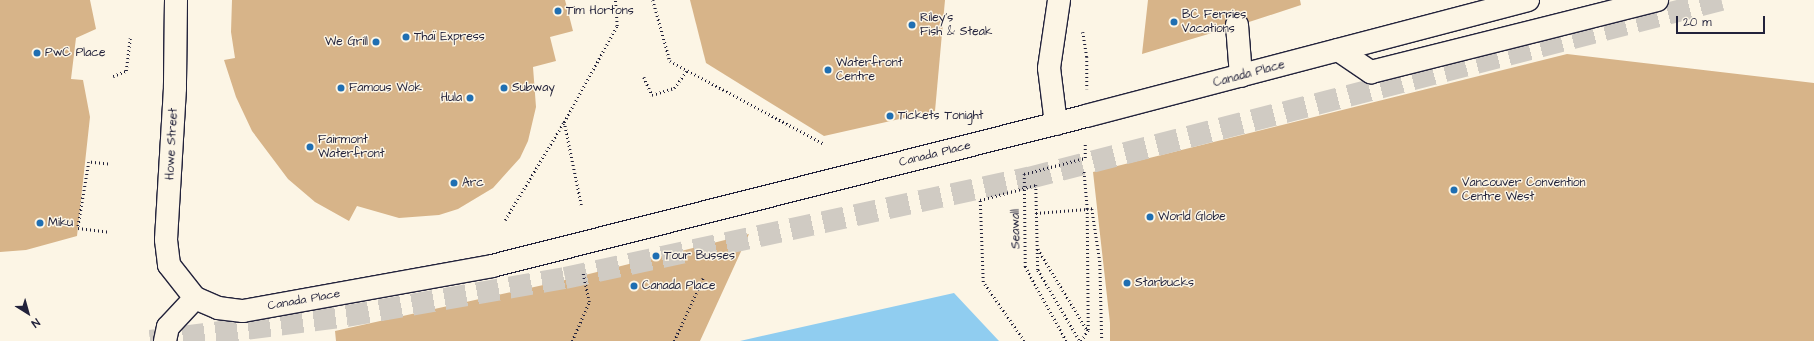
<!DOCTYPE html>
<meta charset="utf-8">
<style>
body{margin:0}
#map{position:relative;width:1814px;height:341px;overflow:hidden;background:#fcf5e5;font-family:"Architects Daughter",sans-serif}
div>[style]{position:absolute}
.water>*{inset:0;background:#90cdf0}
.building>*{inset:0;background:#d7b489}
.minor-tunnel>*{height:22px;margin-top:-11px;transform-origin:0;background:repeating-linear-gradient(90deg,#d0cbc3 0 22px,transparent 0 33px)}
.path>*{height:2.5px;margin-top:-1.25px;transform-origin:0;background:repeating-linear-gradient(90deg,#22223b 0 1px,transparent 0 4px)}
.roads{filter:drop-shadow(1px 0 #22223b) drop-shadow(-1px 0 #22223b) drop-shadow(0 1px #22223b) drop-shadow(0 -1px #22223b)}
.minor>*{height:22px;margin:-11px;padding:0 11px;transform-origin:11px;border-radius:11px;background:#fcf5e5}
.dots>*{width:11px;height:11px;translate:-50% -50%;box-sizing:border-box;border:2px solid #fcf5e5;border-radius:50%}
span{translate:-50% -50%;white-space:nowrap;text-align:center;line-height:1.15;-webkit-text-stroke:3px #fcf5e5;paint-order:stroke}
.poi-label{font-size:12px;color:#22223b}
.left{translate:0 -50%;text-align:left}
.right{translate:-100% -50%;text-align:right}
.street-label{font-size:12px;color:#22223b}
.north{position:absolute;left:8px;top:293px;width:40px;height:40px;-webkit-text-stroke:3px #fcf5e5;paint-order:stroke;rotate:143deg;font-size:11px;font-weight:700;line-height:16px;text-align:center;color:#22223b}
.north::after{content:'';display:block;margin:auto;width:14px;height:18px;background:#22223b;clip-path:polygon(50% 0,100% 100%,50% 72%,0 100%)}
.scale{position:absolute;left:1676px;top:16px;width:89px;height:18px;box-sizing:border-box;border:2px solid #22223b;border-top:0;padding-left:5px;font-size:12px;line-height:14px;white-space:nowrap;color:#22223b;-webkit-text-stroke:3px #fcf5e5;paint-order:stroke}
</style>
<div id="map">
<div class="water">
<i style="clip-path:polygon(954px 293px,999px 341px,740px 341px)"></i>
</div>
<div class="building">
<i style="clip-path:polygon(0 0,90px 0,96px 29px,76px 38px,71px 79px,83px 80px,90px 117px,77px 236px,26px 250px,0 252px)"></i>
<i style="clip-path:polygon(232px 0,565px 0,573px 31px,550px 37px,556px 61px,533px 67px,536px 107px,528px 141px,520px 158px,493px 188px,458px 209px,439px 215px,399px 218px,357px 206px,349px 221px,315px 202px,288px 179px,252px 131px,236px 97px,224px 60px,235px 58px,231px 32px)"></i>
<i style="clip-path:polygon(690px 0,945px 0,935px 111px,824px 136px,706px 63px)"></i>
<i style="clip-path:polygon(1148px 0,1300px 0,1301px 5px,1249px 22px,1243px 14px,1236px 13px,1226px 19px,1225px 29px,1142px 54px)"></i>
<i style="clip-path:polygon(1567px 54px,1814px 83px,1814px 341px,1110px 341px,1110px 323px,1093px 172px)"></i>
<i style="clip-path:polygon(749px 234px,700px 341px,336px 341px,335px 331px,557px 282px)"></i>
</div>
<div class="minor-tunnel">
<i style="left:150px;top:341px;width:199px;rotate:-7.2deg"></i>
<i style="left:347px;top:316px;width:221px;rotate:-9.9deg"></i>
<i style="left:565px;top:278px;width:475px;rotate:-12.2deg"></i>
<i style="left:1029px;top:178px;width:715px;rotate:-14.43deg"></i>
</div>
<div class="path">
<i style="left:653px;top:0;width:63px;rotate:74.4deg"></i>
<i style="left:670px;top:61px;width:175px;rotate:28.3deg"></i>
<i style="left:1083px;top:32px;width:25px;rotate:81deg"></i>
<i style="left:1087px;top:57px;width:32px;rotate:90deg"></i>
<i style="left:113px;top:76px;width:14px;rotate:-21deg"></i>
<i style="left:126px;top:71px;width:33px;rotate:-83deg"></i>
<i style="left:644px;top:77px;width:20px;rotate:66deg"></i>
<i style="left:652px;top:95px;width:23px;rotate:-18deg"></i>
<i style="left:674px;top:88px;width:21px;rotate:-53deg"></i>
<i style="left:108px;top:164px;width:19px;rotate:-174deg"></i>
<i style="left:89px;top:162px;width:67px;rotate:99.5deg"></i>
<i style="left:78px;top:228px;width:31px;rotate:7deg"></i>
<i style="left:581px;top:205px;width:85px;rotate:-101.6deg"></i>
<i style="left:564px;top:122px;width:110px;rotate:-61.1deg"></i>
<i style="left:617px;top:26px;width:26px;rotate:-94deg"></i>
<i style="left:1092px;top:209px;width:53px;rotate:81.3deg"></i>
<i style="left:1100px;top:261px;width:80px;rotate:88.6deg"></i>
<i style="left:1036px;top:213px;width:51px;rotate:-4.5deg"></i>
<i style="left:1087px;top:209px;width:38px;rotate:-95deg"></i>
<i style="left:505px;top:220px;width:114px;rotate:-59deg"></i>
<i style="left:1038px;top:249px;width:95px;rotate:58.8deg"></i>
<i style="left:572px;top:341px;width:43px;rotate:-66.4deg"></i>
<i style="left:589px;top:302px;width:29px;rotate:-102deg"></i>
<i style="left:674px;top:341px;width:69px;rotate:-65.3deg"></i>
<i style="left:1024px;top:341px;width:72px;rotate:-124.8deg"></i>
<i style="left:983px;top:282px;width:82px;rotate:-92.1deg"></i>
<i style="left:980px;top:200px;width:58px;rotate:-15deg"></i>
<i style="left:1036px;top:185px;width:85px;rotate:88.7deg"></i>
<i style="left:1038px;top:270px;width:82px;rotate:59.4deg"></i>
<i style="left:1066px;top:341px;width:85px;rotate:-119deg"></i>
<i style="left:1025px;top:267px;width:93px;rotate:-90.6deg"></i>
<i style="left:1024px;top:174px;width:63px;rotate:-14.7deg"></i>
<i style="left:1085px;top:158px;width:14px;rotate:-90deg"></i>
<i style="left:1081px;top:341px;width:13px;rotate:-58deg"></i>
<i style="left:1088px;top:330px;width:121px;rotate:-90.5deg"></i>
<i style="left:1087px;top:209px;width:8px;rotate:-7deg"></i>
</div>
<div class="roads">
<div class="minor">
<i style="left:176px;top:0;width:88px;rotate:90.7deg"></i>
<i style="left:175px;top:88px;width:152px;rotate:93.4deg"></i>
<i style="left:166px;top:240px;width:25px;rotate:83deg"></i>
<i style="left:169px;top:265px;width:42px;rotate:51.8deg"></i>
<i style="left:195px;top:298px;width:25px;rotate:23deg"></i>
<i style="left:218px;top:308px;width:25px;rotate:7deg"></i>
<i style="left:243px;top:311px;width:253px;rotate:-10.2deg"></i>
<i style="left:492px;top:266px;width:613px;rotate:-14.17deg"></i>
<i style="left:1086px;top:116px;width:457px;rotate:-14.7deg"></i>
<i style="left:1237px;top:25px;width:51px;rotate:85.5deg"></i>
<i style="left:1338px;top:50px;width:40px;rotate:34deg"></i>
<i style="left:1371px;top:72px;width:295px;rotate:-14.1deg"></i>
<i style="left:1056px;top:124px;width:56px;rotate:-97.1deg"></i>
<i style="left:1049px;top:68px;width:69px;rotate:-81.6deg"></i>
<i style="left:165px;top:341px;width:14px;rotate:-78deg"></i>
<i style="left:168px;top:327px;width:40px;rotate:-47deg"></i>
</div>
</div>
<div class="dots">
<i style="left:558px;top:11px;background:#1f6fb2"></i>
<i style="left:1174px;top:22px;background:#1f6fb2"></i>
<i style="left:912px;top:25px;background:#1f6fb2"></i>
<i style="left:406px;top:37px;background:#1f6fb2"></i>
<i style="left:376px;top:42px;background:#1f6fb2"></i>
<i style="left:37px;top:53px;background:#1f6fb2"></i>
<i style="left:828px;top:70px;background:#1f6fb2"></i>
<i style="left:341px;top:88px;background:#1f6fb2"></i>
<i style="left:504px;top:88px;background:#1f6fb2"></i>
<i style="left:470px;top:98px;background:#1f6fb2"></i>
<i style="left:890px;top:116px;background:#1f6fb2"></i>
<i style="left:310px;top:147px;background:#1f6fb2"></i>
<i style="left:454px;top:183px;background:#1f6fb2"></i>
<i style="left:1454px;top:190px;background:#1f6fb2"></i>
<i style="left:1150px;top:217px;background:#1f6fb2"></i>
<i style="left:40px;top:223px;background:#1f6fb2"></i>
<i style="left:656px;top:256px;background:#1f6fb2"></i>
<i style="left:1127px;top:283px;background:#1f6fb2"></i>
<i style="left:634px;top:286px;background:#1f6fb2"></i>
</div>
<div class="poi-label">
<span class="left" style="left:566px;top:11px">Tim Hortons</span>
<span class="left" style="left:1182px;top:22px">BC Ferries<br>Vacations</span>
<span class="left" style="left:920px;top:25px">Riley's<br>Fish &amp; Steak</span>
<span class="left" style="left:414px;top:37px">Thaï Express</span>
<span class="right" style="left:368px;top:42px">We Grill</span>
<span class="left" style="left:45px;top:53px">PwC Place</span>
<span class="left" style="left:836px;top:70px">Waterfront<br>Centre</span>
<span class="left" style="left:349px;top:88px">Famous Wok</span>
<span class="left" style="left:512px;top:88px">Subway</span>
<span class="right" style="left:462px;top:98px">Hula</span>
<span class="left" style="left:898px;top:116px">Tickets Tonight</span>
<span class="left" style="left:318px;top:147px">Fairmont<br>Waterfront</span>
<span class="left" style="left:462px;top:183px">Arc</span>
<span class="left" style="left:1462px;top:190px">Vancouver Convention<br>Centre West</span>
<span class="left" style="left:1158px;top:217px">World Globe</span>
<span class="left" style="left:48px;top:223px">Miku</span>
<span class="left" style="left:664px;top:256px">Tour Busses</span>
<span class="left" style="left:1135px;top:283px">Starbucks</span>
<span class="left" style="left:642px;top:286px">Canada Place</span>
</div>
<div class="street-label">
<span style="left:1249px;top:74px;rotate:-15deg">Canada Place</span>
<span style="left:172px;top:144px;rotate:-87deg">Howe Street</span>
<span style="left:935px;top:154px;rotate:-14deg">Canada Place</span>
<span style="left:1016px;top:229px;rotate:-91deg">Seawall</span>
<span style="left:304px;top:300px;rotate:-10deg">Canada Place</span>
</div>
<div class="north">N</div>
<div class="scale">20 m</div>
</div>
